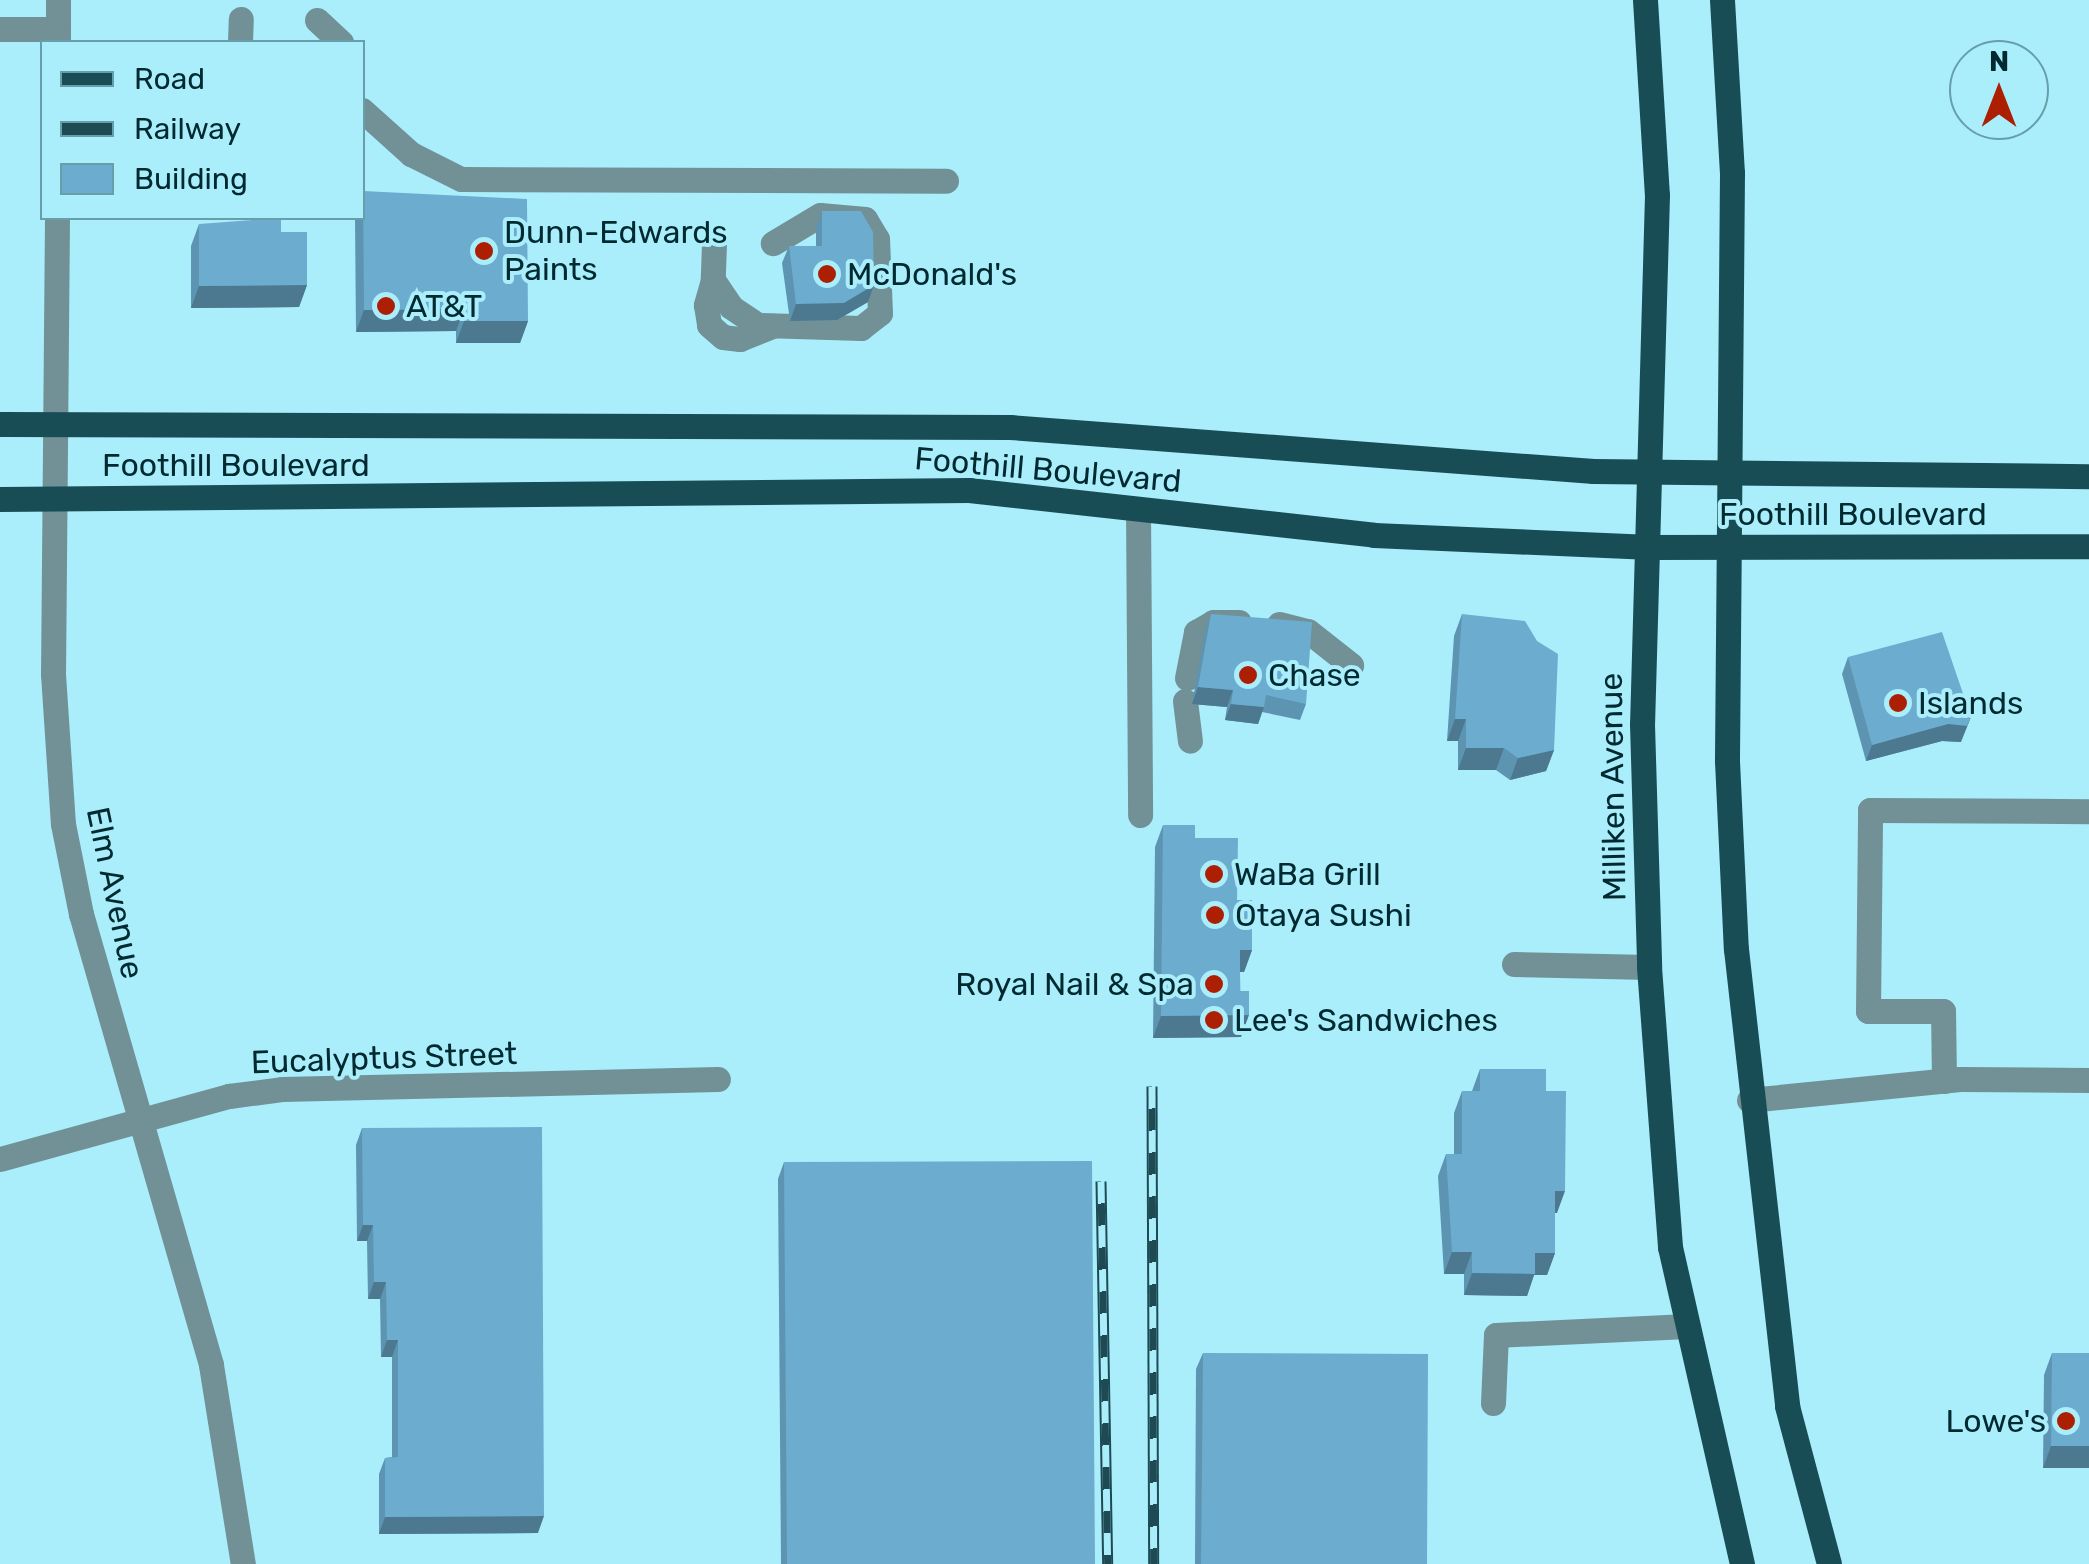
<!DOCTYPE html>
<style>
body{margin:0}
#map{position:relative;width:2089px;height:1564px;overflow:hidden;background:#aaeefc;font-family:Rubik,sans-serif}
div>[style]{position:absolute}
.minor>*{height:25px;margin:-12.5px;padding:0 12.5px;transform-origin:12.5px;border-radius:12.5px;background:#719197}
.major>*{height:25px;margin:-12.5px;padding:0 12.5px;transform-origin:12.5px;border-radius:12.5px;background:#194d56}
.rail>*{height:11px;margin-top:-5.5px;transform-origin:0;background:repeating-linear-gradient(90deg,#aaeefc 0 22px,#1e4b53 0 44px);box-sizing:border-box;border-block:2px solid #1e4b53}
.wall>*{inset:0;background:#5d94b1}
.shaded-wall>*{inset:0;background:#4c7890}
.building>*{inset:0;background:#6cacce}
.dots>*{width:28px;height:28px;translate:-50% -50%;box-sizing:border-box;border:5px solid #aaeefc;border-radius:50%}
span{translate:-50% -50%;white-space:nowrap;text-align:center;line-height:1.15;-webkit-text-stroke:8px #aaeefc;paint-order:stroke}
.poi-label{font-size:32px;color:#012930}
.left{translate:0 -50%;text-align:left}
.right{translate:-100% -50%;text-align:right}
.street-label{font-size:32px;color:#012930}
.legend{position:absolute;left:40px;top:40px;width:325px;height:180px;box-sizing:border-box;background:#aaeefc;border:2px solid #669faa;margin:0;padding:12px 18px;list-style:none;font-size:30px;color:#012930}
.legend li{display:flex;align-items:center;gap:20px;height:50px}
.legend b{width:50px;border:2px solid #669faa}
.north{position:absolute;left:1949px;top:40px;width:100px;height:100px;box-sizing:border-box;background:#aaeefc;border:2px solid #669faa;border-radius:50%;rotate:0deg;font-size:28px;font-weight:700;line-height:40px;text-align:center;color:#012930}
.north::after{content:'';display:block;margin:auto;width:35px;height:45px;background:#ad1f03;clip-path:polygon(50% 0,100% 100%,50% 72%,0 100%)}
</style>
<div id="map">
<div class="minor">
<i style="left:317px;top:20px;width:33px;rotate:43deg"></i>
<i style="left:0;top:29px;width:58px"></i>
<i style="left:58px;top:42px;width:42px;rotate:-90deg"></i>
<i style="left:240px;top:42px;width:23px;rotate:-88deg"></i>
<i style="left:362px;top:110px;width:66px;rotate:41.9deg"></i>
<i style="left:411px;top:154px;width:56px;rotate:26.6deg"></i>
<i style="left:461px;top:179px;width:485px;rotate:0.2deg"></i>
<i style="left:57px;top:218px;width:456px;rotate:90.5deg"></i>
<i style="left:53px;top:674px;width:150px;rotate:86.2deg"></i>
<i style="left:63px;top:824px;width:92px;rotate:78.7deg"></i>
<i style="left:81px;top:914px;width:469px;rotate:73.9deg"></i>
<i style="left:211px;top:1365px;width:202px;rotate:80.9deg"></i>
<i style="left:714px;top:243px;width:37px;rotate:92deg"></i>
<i style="left:713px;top:280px;width:32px;rotate:56deg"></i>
<i style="left:731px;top:307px;width:32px;rotate:34deg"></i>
<i style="left:758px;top:325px;width:103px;rotate:1.7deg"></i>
<i style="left:861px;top:328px;width:24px;rotate:-38deg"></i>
<i style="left:880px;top:313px;width:74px;rotate:-92.3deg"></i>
<i style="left:877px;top:239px;width:23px;rotate:-121deg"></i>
<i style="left:865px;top:219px;width:45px;rotate:-174.9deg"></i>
<i style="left:820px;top:215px;width:55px;rotate:149.2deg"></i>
<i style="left:713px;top:280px;width:26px;rotate:106deg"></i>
<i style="left:706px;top:305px;width:20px;rotate:81deg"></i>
<i style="left:709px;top:325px;width:18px;rotate:41deg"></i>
<i style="left:723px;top:337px;width:17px;rotate:7deg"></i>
<i style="left:740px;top:339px;width:35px;rotate:-22deg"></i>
<i style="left:1138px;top:509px;width:306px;rotate:89.6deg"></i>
<i style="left:1279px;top:624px;width:30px;rotate:14deg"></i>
<i style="left:1308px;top:631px;width:55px;rotate:38.3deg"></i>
<i style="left:1187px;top:678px;width:47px;rotate:-78.9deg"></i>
<i style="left:1196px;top:632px;width:20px;rotate:-30deg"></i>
<i style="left:1213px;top:622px;width:26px"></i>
<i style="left:1185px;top:701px;width:40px;rotate:82.9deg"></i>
<i style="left:1514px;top:964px;width:135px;rotate:1.3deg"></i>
<i style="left:1944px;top:1081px;width:70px;rotate:-90.8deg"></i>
<i style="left:1943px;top:1011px;width:75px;rotate:180deg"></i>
<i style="left:1868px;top:1011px;width:201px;rotate:-89.4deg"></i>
<i style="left:1870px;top:810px;width:219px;rotate:0.3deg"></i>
<i style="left:1749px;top:1100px;width:212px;rotate:-5.7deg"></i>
<i style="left:1960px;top:1079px;width:129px;rotate:0.4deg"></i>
<i style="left:0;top:1159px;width:238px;rotate:-15.4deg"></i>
<i style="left:229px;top:1096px;width:53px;rotate:-7.5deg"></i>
<i style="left:282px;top:1089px;width:436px;rotate:-1.3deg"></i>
<i style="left:1493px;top:1403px;width:68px;rotate:-87.5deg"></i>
<i style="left:1496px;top:1335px;width:191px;rotate:-2.7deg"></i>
</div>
<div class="major">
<i style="left:1645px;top:0;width:195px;rotate:86.5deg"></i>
<i style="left:1657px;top:195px;width:529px;rotate:91.62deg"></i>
<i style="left:1642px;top:724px;width:243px;rotate:88.3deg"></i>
<i style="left:1649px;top:967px;width:281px;rotate:85.7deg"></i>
<i style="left:1670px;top:1247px;width:325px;rotate:77.2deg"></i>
<i style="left:1722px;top:0;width:173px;rotate:86.7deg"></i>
<i style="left:1732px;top:173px;width:588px;rotate:90.49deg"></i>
<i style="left:1727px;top:761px;width:188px;rotate:87.3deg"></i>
<i style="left:1736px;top:949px;width:460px;rotate:83.6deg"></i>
<i style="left:1787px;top:1406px;width:163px;rotate:75.1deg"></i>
<i style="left:0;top:424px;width:1010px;rotate:0.17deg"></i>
<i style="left:1010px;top:427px;width:585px;rotate:4.32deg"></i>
<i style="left:1593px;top:471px;width:496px;rotate:0.6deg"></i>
<i style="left:0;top:499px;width:969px;rotate:-0.53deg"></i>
<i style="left:969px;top:490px;width:407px;rotate:6.3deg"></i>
<i style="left:1374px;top:535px;width:271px;rotate:2.5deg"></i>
<i style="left:1645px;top:547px;width:444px;rotate:-0.1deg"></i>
</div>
<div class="rail">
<i style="left:1152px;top:1086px;width:478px;rotate:89.8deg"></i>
<i style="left:1101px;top:1181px;width:383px;rotate:89deg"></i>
</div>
<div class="wall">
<i style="clip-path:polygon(362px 193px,528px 321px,520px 343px,456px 343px,456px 331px,356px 332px,355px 218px,362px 218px)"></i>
<i style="clip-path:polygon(822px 211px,868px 302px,837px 320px,790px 321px,782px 263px,789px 246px,816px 246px,816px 227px)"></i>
<i style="clip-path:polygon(199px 224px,281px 232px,307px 285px,299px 307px,191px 308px,191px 246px)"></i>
<i style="clip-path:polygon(1211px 614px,1306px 704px,1300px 720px,1262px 712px,1258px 724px,1225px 720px,1227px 707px,1192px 704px,1205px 631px)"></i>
<i style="clip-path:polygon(1462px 614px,1554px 750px,1546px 771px,1510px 780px,1496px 770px,1458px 770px,1458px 741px,1447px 741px,1454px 636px)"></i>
<i style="clip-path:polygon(1848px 657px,1961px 742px,1942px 741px,1866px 761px,1842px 674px)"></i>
<i style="clip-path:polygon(1163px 825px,1195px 838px,1237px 900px,1252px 950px,1244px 972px,1240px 972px,1241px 1037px,1153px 1038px,1155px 847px)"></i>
<i style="clip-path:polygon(1480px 1069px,1546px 1091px,1557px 1213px,1555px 1213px,1555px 1253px,1547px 1275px,1534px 1275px,1527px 1296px,1464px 1295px,1464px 1274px,1444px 1274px,1438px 1176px,1446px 1154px,1454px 1154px,1454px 1113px,1462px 1091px,1472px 1091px)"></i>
<i style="clip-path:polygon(362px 1128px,538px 1533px,379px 1534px,379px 1474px,385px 1458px,392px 1457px,392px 1357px,381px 1357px,380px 1299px,368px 1299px,367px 1241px,357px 1241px,356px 1145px)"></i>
<i style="clip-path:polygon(784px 1162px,1095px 1564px,781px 1564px,778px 1179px)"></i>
<i style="clip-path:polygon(1203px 1353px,1427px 1564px,1195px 1564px,1196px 1369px)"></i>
<i style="clip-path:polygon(2052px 1353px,2089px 1468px,2043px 1468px,2044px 1375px)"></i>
</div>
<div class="shaded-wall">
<i style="clip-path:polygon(307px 285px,299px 307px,191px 308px,199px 286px)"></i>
<i style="clip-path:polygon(874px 285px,868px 302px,837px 320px,790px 321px,796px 304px)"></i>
<i style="clip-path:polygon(464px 309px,456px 331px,356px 332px,364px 310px)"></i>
<i style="clip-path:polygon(464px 321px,528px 321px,520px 343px,456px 343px)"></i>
<i style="clip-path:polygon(1198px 687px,1233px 690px,1227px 707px,1192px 704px)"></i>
<i style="clip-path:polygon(1231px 704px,1264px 707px,1258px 724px,1225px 720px)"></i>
<i style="clip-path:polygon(1971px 717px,1961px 742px,1942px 741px,1866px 761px,1872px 745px)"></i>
<i style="clip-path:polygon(1455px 719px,1466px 719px,1458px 741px,1447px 741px)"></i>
<i style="clip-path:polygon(1466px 748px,1504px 748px,1496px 770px,1458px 770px)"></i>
<i style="clip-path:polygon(1554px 750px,1546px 771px,1510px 780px,1518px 758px)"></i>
<i style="clip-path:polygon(1240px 950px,1252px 950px,1244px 972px,1232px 972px)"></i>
<i style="clip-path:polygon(1249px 1015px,1241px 1037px,1153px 1038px,1161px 1016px)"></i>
<i style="clip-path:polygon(1555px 1191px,1565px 1191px,1557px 1213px,1547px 1213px)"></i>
<i style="clip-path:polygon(363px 1225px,373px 1225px,367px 1241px,357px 1241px)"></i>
<i style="clip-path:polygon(1452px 1252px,1472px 1252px,1464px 1274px,1444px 1274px)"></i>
<i style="clip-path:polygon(1535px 1253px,1555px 1253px,1547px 1275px,1534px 1275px,1527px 1296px,1464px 1295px,1472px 1273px)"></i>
<i style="clip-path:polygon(374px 1282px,386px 1282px,380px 1299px,368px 1299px)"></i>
<i style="clip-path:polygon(387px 1340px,398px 1340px,392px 1357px,381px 1357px)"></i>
<i style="clip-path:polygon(2051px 1446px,2089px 1446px,2089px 1468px,2043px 1468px)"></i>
<i style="clip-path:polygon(544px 1516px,538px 1533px,379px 1534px,385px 1517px)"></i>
</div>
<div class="building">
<i style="clip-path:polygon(363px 191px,527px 199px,528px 321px,464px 321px,464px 309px,364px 310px)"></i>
<i style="clip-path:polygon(822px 211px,861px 211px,873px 232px,874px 285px,844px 303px,796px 304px,789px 246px,822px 246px)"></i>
<i style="clip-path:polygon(281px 218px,281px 232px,307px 232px,307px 285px,199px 286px,199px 224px)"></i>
<i style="clip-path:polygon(1211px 614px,1312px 622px,1306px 704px,1266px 695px,1264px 707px,1231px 704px,1233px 690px,1198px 687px)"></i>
<i style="clip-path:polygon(1462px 614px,1525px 621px,1537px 641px,1558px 654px,1554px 750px,1518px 758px,1504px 748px,1466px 748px,1466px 719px,1455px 719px)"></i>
<i style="clip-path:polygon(1942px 632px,1971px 717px,1967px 726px,1948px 724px,1872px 745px,1848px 657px)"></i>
<i style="clip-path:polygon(1163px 825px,1195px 825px,1195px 838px,1238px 838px,1237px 900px,1252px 900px,1252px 950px,1240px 950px,1240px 991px,1249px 991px,1249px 1015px,1161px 1016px)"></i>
<i style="clip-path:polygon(1480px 1069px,1546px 1069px,1546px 1091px,1566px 1091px,1565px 1191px,1555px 1191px,1555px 1253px,1535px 1253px,1535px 1274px,1472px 1273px,1472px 1252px,1452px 1252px,1446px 1154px,1462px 1154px,1462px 1091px,1480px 1091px)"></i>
<i style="clip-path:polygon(542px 1127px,544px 1516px,385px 1517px,385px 1458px,398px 1457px,398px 1340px,387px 1340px,386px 1282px,374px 1282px,373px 1225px,363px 1225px,362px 1128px)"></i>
<i style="clip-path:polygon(1092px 1161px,1095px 1564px,787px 1564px,784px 1162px)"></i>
<i style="clip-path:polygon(1203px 1353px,1428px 1354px,1427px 1564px,1201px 1564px)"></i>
<i style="clip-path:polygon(2052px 1353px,2089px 1353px,2089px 1446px,2051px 1446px)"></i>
</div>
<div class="dots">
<i style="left:484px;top:251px;background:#ad1f03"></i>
<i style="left:827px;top:274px;background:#ad1f03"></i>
<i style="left:386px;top:306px;background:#ad1f03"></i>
<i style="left:1248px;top:675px;background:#ad1f03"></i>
<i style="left:1898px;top:703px;background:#ad1f03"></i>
<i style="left:1214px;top:874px;background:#ad1f03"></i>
<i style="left:1215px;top:915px;background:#ad1f03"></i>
<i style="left:1214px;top:984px;background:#ad1f03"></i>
<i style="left:1214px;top:1020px;background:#ad1f03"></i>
<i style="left:2066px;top:1421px;background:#ad1f03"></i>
</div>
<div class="poi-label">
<span class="left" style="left:504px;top:251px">Dunn-Edwards<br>Paints</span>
<span class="left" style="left:847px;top:274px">McDonald's</span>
<span class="left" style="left:406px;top:306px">AT&amp;T</span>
<span class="left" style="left:1268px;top:675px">Chase</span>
<span class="left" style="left:1918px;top:703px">Islands</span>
<span class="left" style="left:1234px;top:874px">WaBa Grill</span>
<span class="left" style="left:1235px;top:915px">Otaya Sushi</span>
<span class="right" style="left:1194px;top:984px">Royal Nail &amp; Spa</span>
<span class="left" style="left:1234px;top:1020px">Lee's Sandwiches</span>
<span class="right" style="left:2046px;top:1421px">Lowe's</span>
</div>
<div class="street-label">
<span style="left:236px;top:465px">Foothill Boulevard</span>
<span style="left:1048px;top:470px;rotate:5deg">Foothill Boulevard</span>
<span style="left:1853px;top:514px">Foothill Boulevard</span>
<span style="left:1613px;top:787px;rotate:-91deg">Milliken Avenue</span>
<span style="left:115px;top:893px;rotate:78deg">Elm Avenue</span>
<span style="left:384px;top:1058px;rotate:-2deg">Eucalyptus Street</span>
</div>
<ul class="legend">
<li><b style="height:12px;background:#194d56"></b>Road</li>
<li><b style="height:12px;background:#1e4b53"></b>Railway</li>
<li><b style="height:28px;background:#6cacce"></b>Building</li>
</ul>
<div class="north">N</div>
</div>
